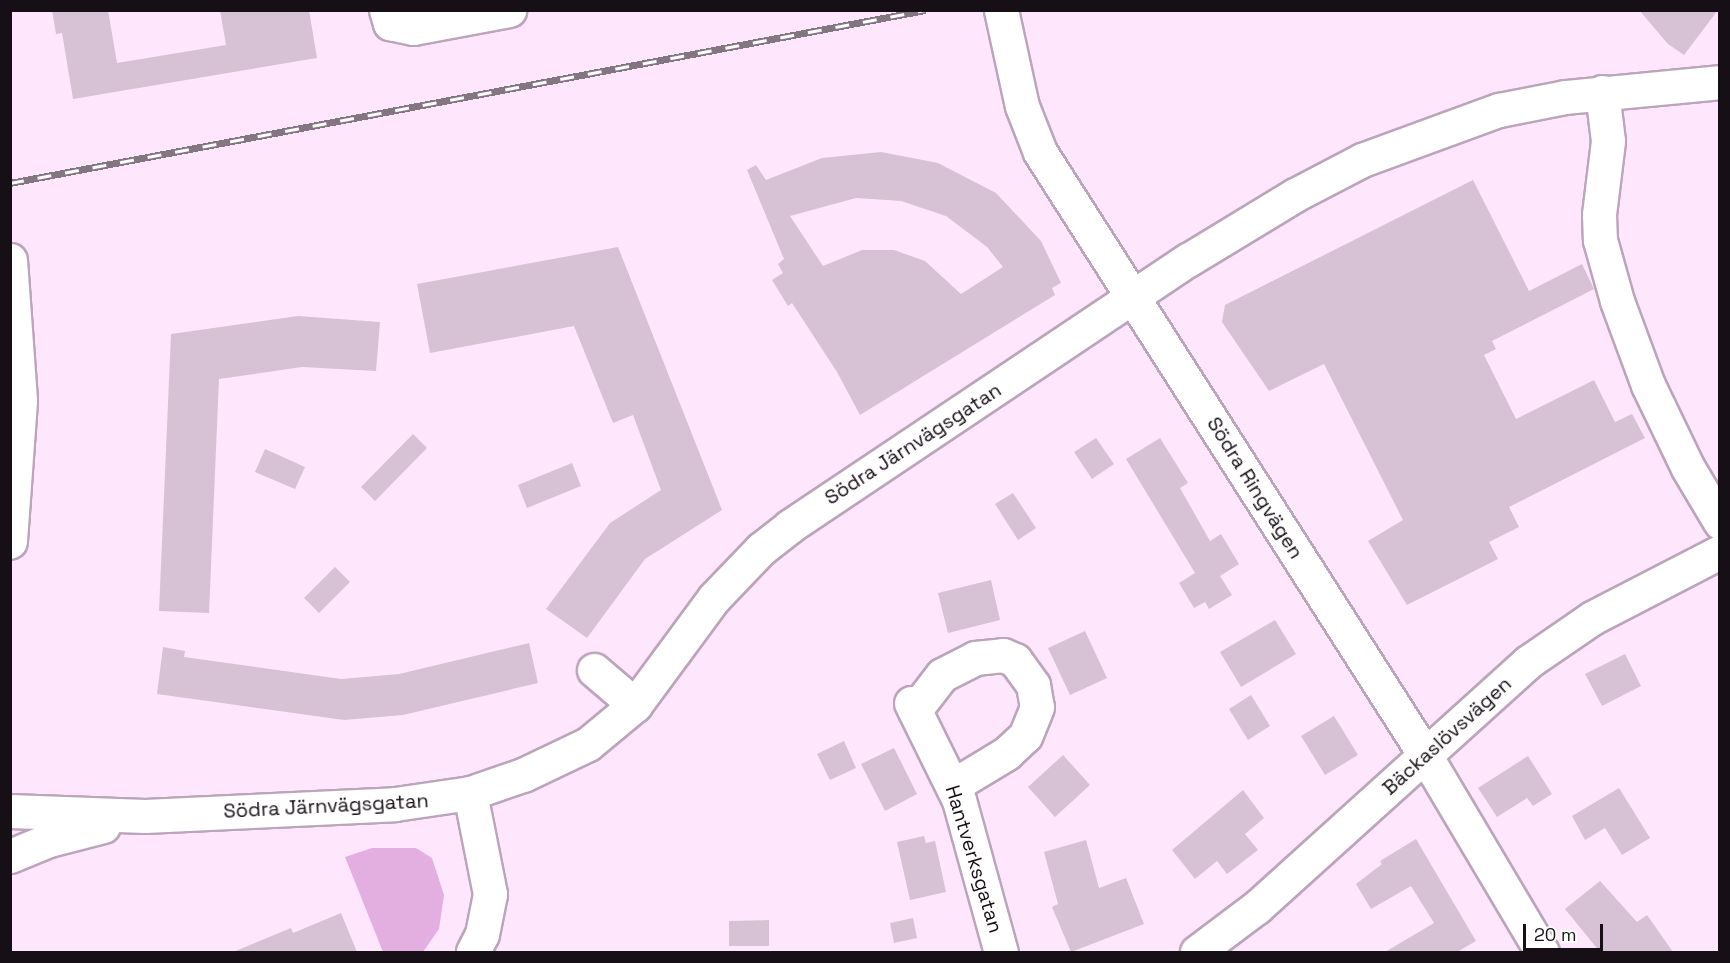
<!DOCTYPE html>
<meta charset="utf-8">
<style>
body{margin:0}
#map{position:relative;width:1730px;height:963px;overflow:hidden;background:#fee7fd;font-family:"Space Grotesk",sans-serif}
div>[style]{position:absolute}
.green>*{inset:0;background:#e3afe0}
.building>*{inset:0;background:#d7c1d5}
.roads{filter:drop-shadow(2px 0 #bba5ba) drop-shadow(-2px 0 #bba5ba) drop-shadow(0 2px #bba5ba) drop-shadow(0 -2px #bba5ba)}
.minor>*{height:33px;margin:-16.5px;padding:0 16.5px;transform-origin:16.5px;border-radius:16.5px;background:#fff}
.rail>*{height:7px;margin-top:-3.5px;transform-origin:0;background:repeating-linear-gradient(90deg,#fff 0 14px,#847583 0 28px);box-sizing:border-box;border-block:2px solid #847583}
span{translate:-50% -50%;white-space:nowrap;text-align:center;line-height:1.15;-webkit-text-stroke:6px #fff;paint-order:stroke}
.street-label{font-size:20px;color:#170f16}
.frame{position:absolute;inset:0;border:12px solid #170f16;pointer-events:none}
.scale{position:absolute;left:1523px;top:924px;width:80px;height:27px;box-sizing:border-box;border:3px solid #170f16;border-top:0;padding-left:8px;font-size:18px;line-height:21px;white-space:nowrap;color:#170f16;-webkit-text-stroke:4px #fff;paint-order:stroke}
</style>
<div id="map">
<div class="green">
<i style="clip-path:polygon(372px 848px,416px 848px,432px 858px,444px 895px,439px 929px,423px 952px,383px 952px,345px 857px)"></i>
</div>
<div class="building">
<i style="clip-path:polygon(52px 10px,108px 10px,117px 63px,226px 45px,220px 10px,309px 10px,317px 58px,73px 99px,62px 33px,56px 34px)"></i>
<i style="clip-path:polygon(1639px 10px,1718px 10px,1684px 55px,1668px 44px)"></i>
<i style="clip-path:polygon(evenodd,881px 152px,938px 163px,996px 193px,1041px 241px,1061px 283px,1052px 288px,1055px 295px,860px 415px,837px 372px,792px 303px,788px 306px,772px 280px,783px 273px,778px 264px,784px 259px,747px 170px,756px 165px,766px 180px,822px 158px,881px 152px,856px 198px,901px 201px,946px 216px,987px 247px,1003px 267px,961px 294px,925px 261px,894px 250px,862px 250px,823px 266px,790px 216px,856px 198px)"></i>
<i style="clip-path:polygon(1473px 180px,1529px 291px,1582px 264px,1594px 289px,1492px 341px,1496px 349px,1484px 355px,1516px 419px,1594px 380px,1615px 422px,1632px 414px,1645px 438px,1509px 507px,1519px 527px,1489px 542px,1498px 559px,1407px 605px,1368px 541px,1403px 520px,1324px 364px,1269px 391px,1222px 322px,1225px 305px)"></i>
<i style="clip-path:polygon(618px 247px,722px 510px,645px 559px,587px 638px,546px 609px,610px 523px,661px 490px,633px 415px,613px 423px,574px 326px,430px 353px,417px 284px)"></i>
<i style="clip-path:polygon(298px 316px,380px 322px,376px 371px,302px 367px,219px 379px,209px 613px,159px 611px,171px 334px)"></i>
<i style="clip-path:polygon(413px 434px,427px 448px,375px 501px,361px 487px)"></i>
<i style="clip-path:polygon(1096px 438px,1114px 464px,1092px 479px,1074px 452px)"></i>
<i style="clip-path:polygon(1160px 438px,1188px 483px,1180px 488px,1210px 541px,1221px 534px,1239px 564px,1220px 576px,1232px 595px,1209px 609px,1205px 602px,1194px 608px,1179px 583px,1195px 573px,1126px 459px)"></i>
<i style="clip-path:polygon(265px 449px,305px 467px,295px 489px,255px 472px)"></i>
<i style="clip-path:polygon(572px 463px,581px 486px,527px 508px,518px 485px)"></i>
<i style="clip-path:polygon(1013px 493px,1036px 528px,1018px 540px,995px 504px)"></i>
<i style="clip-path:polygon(335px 567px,350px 582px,319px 613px,304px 598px)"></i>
<i style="clip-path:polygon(991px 580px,1000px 620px,948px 633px,938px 593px)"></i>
<i style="clip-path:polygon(1275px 620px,1296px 654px,1241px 687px,1220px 652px)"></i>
<i style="clip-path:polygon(1085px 631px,1107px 678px,1070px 695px,1048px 648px)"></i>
<i style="clip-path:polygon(529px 643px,538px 683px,403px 715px,344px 720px,157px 694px,163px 647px,185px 651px,184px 657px,341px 679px,399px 674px)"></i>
<i style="clip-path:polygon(1625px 654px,1641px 686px,1602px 706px,1585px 674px)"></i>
<i style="clip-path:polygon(1251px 695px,1270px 726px,1248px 740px,1229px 709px)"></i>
<i style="clip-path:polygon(1334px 716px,1358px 755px,1325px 775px,1301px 736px)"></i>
<i style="clip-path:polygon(844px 741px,856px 768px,830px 780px,817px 754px)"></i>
<i style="clip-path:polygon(894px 748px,917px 794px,885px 811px,861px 764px)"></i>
<i style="clip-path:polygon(1063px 755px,1090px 785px,1055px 817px,1028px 787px)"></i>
<i style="clip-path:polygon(1528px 756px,1552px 794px,1533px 806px,1527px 798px,1497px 817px,1478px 788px)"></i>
<i style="clip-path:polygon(1619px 788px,1650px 838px,1622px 855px,1605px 828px,1585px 840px,1572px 816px)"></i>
<i style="clip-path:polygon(1243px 790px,1264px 818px,1245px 834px,1258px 850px,1227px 874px,1217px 861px,1195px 879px,1172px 850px)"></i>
<i style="clip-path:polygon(924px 836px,926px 843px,935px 841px,946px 892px,910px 900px,897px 842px)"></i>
<i style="clip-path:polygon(1416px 839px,1476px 941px,1457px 952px,1385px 952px,1434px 923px,1411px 886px,1371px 909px,1356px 884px,1382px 864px,1380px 861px)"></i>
<i style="clip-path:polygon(1086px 840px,1099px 888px,1126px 878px,1144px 924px,1071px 952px,1052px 907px,1058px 904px,1044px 852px)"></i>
<i style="clip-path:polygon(1600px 881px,1637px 922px,1647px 915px,1673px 952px,1600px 952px,1565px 909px)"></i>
<i style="clip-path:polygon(341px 913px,357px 952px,233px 952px,291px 928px,293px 933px)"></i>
<i style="clip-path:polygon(913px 918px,917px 938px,894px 943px,890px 923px)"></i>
<i style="clip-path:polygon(769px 920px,769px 946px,729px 946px,729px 921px)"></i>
</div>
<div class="roads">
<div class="minor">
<i style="left:386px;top:10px;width:14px;rotate:73deg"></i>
<i style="left:390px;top:23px;width:24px;rotate:12deg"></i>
<i style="left:413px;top:28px;width:98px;rotate:-10.6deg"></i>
<i style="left:1001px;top:10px;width:98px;rotate:77.7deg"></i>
<i style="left:1022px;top:106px;width:49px;rotate:68.6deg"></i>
<i style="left:1040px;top:152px;width:715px;rotate:57.44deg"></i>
<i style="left:1425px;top:755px;width:229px;rotate:59.3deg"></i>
<i style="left:1602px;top:92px;width:49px;rotate:83deg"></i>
<i style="left:1608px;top:141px;width:74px;rotate:97deg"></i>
<i style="left:1599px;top:214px;width:26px;rotate:88deg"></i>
<i style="left:1600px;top:240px;width:63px;rotate:74.4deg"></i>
<i style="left:1617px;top:301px;width:90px;rotate:69.7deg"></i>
<i style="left:1648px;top:385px;width:92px;rotate:64.3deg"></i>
<i style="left:1688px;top:468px;width:63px;rotate:59.3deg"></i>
<i style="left:10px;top:260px;width:141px;rotate:85.9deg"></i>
<i style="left:20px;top:401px;width:141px;rotate:94.1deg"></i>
<i style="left:594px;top:670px;width:54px;rotate:40.5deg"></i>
<i style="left:911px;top:703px;width:108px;rotate:63.7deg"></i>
<i style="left:959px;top:800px;width:158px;rotate:74.6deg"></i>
<i style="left:915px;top:710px;width:44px;rotate:-52.4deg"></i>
<i style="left:942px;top:675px;width:37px;rotate:-27deg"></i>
<i style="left:975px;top:658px;width:28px;rotate:-6deg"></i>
<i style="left:1003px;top:655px;width:13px;rotate:23deg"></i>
<i style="left:1015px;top:660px;width:31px;rotate:54deg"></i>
<i style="left:1033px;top:685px;width:22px;rotate:80deg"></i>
<i style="left:1037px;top:707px;width:31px;rotate:112deg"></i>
<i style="left:1025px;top:736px;width:25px;rotate:137deg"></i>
<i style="left:1007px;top:753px;width:62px;rotate:148.9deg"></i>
<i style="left:470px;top:793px;width:103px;rotate:78.8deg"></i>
<i style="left:490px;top:894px;width:41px;rotate:101.3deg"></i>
<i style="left:482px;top:934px;width:20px;rotate:117deg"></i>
<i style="left:10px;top:811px;width:135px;rotate:2.1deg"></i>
<i style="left:145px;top:816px;width:250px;rotate:-2.7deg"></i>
<i style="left:395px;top:804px;width:76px;rotate:-8.3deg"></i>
<i style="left:470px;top:793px;width:56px;rotate:-18.8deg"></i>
<i style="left:523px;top:775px;width:72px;rotate:-25.5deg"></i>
<i style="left:588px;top:744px;width:61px;rotate:-39.7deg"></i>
<i style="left:635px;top:705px;width:133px;rotate:-53.6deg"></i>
<i style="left:714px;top:598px;width:68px;rotate:-46.2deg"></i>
<i style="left:761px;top:549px;width:37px;rotate:-38deg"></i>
<i style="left:790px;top:526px;width:479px;rotate:-33.8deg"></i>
<i style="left:1188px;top:260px;width:125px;rotate:-31.3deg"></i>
<i style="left:1295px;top:195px;width:76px;rotate:-27.6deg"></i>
<i style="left:1362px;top:160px;width:146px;rotate:-20.1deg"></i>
<i style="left:1499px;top:110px;width:67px;rotate:-11.1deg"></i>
<i style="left:1565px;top:97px;width:156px;rotate:-5.5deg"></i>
<i style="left:10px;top:856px;width:42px;rotate:-22.3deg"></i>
<i style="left:49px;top:840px;width:56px;rotate:-14.5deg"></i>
<i style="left:1197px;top:952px;width:75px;rotate:-36.9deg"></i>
<i style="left:1257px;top:907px;width:365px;rotate:-42.1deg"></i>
<i style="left:1528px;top:662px;width:78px;rotate:-34.5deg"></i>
<i style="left:1592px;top:618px;width:144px;rotate:-27.3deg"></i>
</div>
</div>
<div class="rail">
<i style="left:10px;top:183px;width:932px;rotate:-10.7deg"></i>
</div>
<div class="street-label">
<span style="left:913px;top:444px;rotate:-33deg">Södra Järnvägsgatan</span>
<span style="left:1255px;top:488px;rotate:58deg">Södra Ringvägen</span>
<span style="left:1447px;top:736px;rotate:-42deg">Bäckaslövsvägen</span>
<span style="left:326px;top:806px;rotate:-3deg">Södra Järnvägsgatan</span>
<span style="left:974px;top:859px;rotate:73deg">Hantverksgatan</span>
</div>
<div class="frame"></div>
<div class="scale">20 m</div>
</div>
